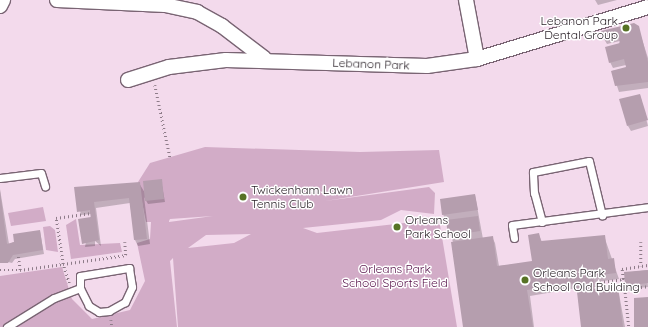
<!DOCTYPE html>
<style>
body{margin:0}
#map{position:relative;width:648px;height:327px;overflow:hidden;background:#f3daec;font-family:Quicksand,sans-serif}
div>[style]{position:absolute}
.green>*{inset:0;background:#d2acc7}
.shadow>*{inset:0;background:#0003}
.building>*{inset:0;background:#b59eae}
.path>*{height:2.5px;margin-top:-1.25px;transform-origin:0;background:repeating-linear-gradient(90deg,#8e7c89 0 1px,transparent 0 4px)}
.roads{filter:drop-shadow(1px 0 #796473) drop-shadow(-1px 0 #796473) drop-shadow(0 1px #796473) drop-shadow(0 -1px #796473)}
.service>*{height:7px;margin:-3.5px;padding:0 3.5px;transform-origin:3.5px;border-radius:3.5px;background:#fff}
.minor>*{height:14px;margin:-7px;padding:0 7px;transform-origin:7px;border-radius:7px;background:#fff}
.dots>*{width:11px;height:11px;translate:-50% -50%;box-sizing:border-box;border:2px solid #fff;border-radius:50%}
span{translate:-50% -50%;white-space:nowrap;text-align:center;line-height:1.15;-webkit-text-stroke:3px #fff;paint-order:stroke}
.poi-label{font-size:12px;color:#261d24}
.right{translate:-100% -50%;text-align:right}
.left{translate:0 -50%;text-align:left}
.street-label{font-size:12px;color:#261d24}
.park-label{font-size:12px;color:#561149}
</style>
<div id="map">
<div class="green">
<i style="clip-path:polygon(evenodd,205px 147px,360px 152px,439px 150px,444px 182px,325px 201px,429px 187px,435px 193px,434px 214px,401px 210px,381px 220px,303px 228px,317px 233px,439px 219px,457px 327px,178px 327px,173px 258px,170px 261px,177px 327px,0 327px,0 276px,62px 267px,72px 299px,92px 319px,130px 310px,145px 281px,137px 243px,150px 239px,151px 222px,146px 222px,138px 182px,150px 163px,205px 147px,213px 216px,169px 222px,169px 221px,170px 219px,213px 216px,205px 147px,251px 234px,234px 243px,188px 248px,206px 235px,251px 234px)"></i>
<i style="clip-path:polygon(43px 207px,46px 221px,11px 226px,8px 213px)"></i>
<i style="clip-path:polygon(76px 219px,80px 245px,120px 243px,122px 252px,71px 259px,66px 225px)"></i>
<i style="clip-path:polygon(50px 226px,55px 230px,58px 252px,46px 250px,43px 227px)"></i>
</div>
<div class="shadow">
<i style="clip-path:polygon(595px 0,617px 0,598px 5px)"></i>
<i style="clip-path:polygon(638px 27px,648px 58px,648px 88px,619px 92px,612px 71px,627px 68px,626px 65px,613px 68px,610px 62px,620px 41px,607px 44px,604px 39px)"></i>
<i style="clip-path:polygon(640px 95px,648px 126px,631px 131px,628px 126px)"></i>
<i style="clip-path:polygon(161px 180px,165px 202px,148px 204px,144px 197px,150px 244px,138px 246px,135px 240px,130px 203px,96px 208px,101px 246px,95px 241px,95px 246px,85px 247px,91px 214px,81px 215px,75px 188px,139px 183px,145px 193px)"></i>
<i style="clip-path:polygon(0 189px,9px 244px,40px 231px,44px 254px,15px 259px,12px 263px,0 260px)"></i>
<i style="clip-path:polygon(475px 195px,483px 239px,492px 237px,495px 243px,499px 266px,533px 262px,539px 235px,542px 242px,604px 236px,619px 279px,596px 282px,597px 291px,618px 288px,625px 327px,582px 327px,577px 288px,530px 296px,534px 327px,464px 327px,453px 242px,443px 214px)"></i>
<i style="clip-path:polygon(647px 270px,648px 287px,628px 289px,625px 273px)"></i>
</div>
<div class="building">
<i style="clip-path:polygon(634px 23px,639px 26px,648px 62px,648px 82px,615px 86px,611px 71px,626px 67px,624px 59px,609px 63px,605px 47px,620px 43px,618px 35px,603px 39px,601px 31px)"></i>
<i style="clip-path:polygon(640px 94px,648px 120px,627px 126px,619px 99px)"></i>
<i style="clip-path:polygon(162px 179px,164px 199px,145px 201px,143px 181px)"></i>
<i style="clip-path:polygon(140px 182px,147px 239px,134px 240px,129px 198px,94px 202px,99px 240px,82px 244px,78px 219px,91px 217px,90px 213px,90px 210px,77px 212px,74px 187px)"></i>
<i style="clip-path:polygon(0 191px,7px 244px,14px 242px,13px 234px,40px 230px,43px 250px,13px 255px,8px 263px,0 263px)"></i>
<i style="clip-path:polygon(475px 194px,478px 210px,442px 215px,440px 199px)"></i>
<i style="clip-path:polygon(478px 216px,480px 231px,448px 236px,446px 220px)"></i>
<i style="clip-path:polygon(539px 233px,541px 241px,605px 235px,608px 259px,614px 258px,616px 273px,593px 276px,595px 290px,618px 287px,623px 327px,581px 327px,576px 283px,527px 290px,533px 327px,463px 327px,451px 242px,493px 236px,497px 266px,532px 261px,528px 235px)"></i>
<i style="clip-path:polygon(648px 270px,648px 283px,625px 286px,624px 272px)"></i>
<i style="clip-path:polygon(648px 297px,648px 327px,634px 327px,634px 298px)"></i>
</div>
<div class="path">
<i style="left:155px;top:85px;width:74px;rotate:78.2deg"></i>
<i style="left:125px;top:242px;width:13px;rotate:86deg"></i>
<i style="left:641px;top:242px;width:24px;rotate:90deg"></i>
<i style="left:0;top:270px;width:20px"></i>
<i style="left:20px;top:270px;width:15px;rotate:-98deg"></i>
<i style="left:20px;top:270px;width:43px;rotate:-7.9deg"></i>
<i style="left:63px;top:264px;width:47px;rotate:-98.7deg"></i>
<i style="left:56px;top:218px;width:34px;rotate:-8deg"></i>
<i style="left:623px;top:279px;width:10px;rotate:79deg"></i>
<i style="left:625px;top:289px;width:23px;rotate:-7deg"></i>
<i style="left:600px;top:282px;width:23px;rotate:-7deg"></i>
<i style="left:623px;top:279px;width:10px;rotate:-96deg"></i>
<i style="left:622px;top:269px;width:26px;rotate:-9deg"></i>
<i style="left:69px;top:283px;width:20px;rotate:-108deg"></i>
<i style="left:63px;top:264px;width:64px;rotate:-8.1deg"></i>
<i style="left:625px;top:289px;width:38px;rotate:84deg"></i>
<i style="left:111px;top:320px;width:7px;rotate:82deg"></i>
</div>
<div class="roads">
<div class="service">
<i style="left:0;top:178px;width:41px;rotate:-7deg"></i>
<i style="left:41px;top:173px;width:14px;rotate:73deg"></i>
<i style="left:542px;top:222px;width:30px;rotate:-105deg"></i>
<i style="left:534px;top:193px;width:21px;rotate:-93deg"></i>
<i style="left:533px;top:172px;width:57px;rotate:-11.1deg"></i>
<i style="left:589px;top:161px;width:56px;rotate:76.5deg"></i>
<i style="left:514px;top:238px;width:13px;rotate:-99deg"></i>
<i style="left:512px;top:225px;width:137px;rotate:-7.5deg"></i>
<i style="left:129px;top:268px;width:19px;rotate:81deg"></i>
<i style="left:132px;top:287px;width:17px;rotate:115deg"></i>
<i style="left:125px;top:302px;width:18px;rotate:151deg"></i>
<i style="left:109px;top:311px;width:10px;rotate:174deg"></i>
<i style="left:99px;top:312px;width:12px;rotate:-149deg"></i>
<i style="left:89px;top:306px;width:20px;rotate:-117deg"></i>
<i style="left:80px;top:288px;width:12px;rotate:-90deg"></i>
<i style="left:80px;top:276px;width:50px;rotate:-9.3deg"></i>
<i style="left:7px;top:327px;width:55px;rotate:-31.7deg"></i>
<i style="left:54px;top:298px;width:28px;rotate:-21deg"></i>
</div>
<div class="minor">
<i style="left:57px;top:0;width:108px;rotate:2.7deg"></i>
<i style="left:165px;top:5px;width:33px;rotate:12deg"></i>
<i style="left:197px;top:12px;width:29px;rotate:29deg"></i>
<i style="left:222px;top:26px;width:53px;rotate:37.3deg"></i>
<i style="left:466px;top:0;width:60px;rotate:79.4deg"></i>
<i style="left:0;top:6px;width:7px;rotate:-63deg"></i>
<i style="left:128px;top:80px;width:43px;rotate:-17.6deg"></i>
<i style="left:169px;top:67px;width:57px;rotate:-7deg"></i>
<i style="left:226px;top:60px;width:201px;rotate:1.7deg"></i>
<i style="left:427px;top:66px;width:50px;rotate:-8deg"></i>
<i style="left:477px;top:59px;width:179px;rotate:-16.9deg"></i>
</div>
</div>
<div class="dots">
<i style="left:626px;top:28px;background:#577225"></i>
<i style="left:243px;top:197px;background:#577225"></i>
<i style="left:397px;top:227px;background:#577225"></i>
<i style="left:525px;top:280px;background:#577225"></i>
</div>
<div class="poi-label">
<span class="right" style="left:618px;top:28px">Lebanon Park<br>Dental Group</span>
<span class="left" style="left:251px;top:197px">Twickenham Lawn<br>Tennis Club</span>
<span class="left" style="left:405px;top:227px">Orleans<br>Park School</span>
<span class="left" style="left:533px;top:280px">Orleans Park<br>School Old Building</span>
</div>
<div class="street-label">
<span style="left:371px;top:64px;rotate:2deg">Lebanon Park</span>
</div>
<div class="park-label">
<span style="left:395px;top:276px">Orleans Park<br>School Sports Field</span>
</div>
</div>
